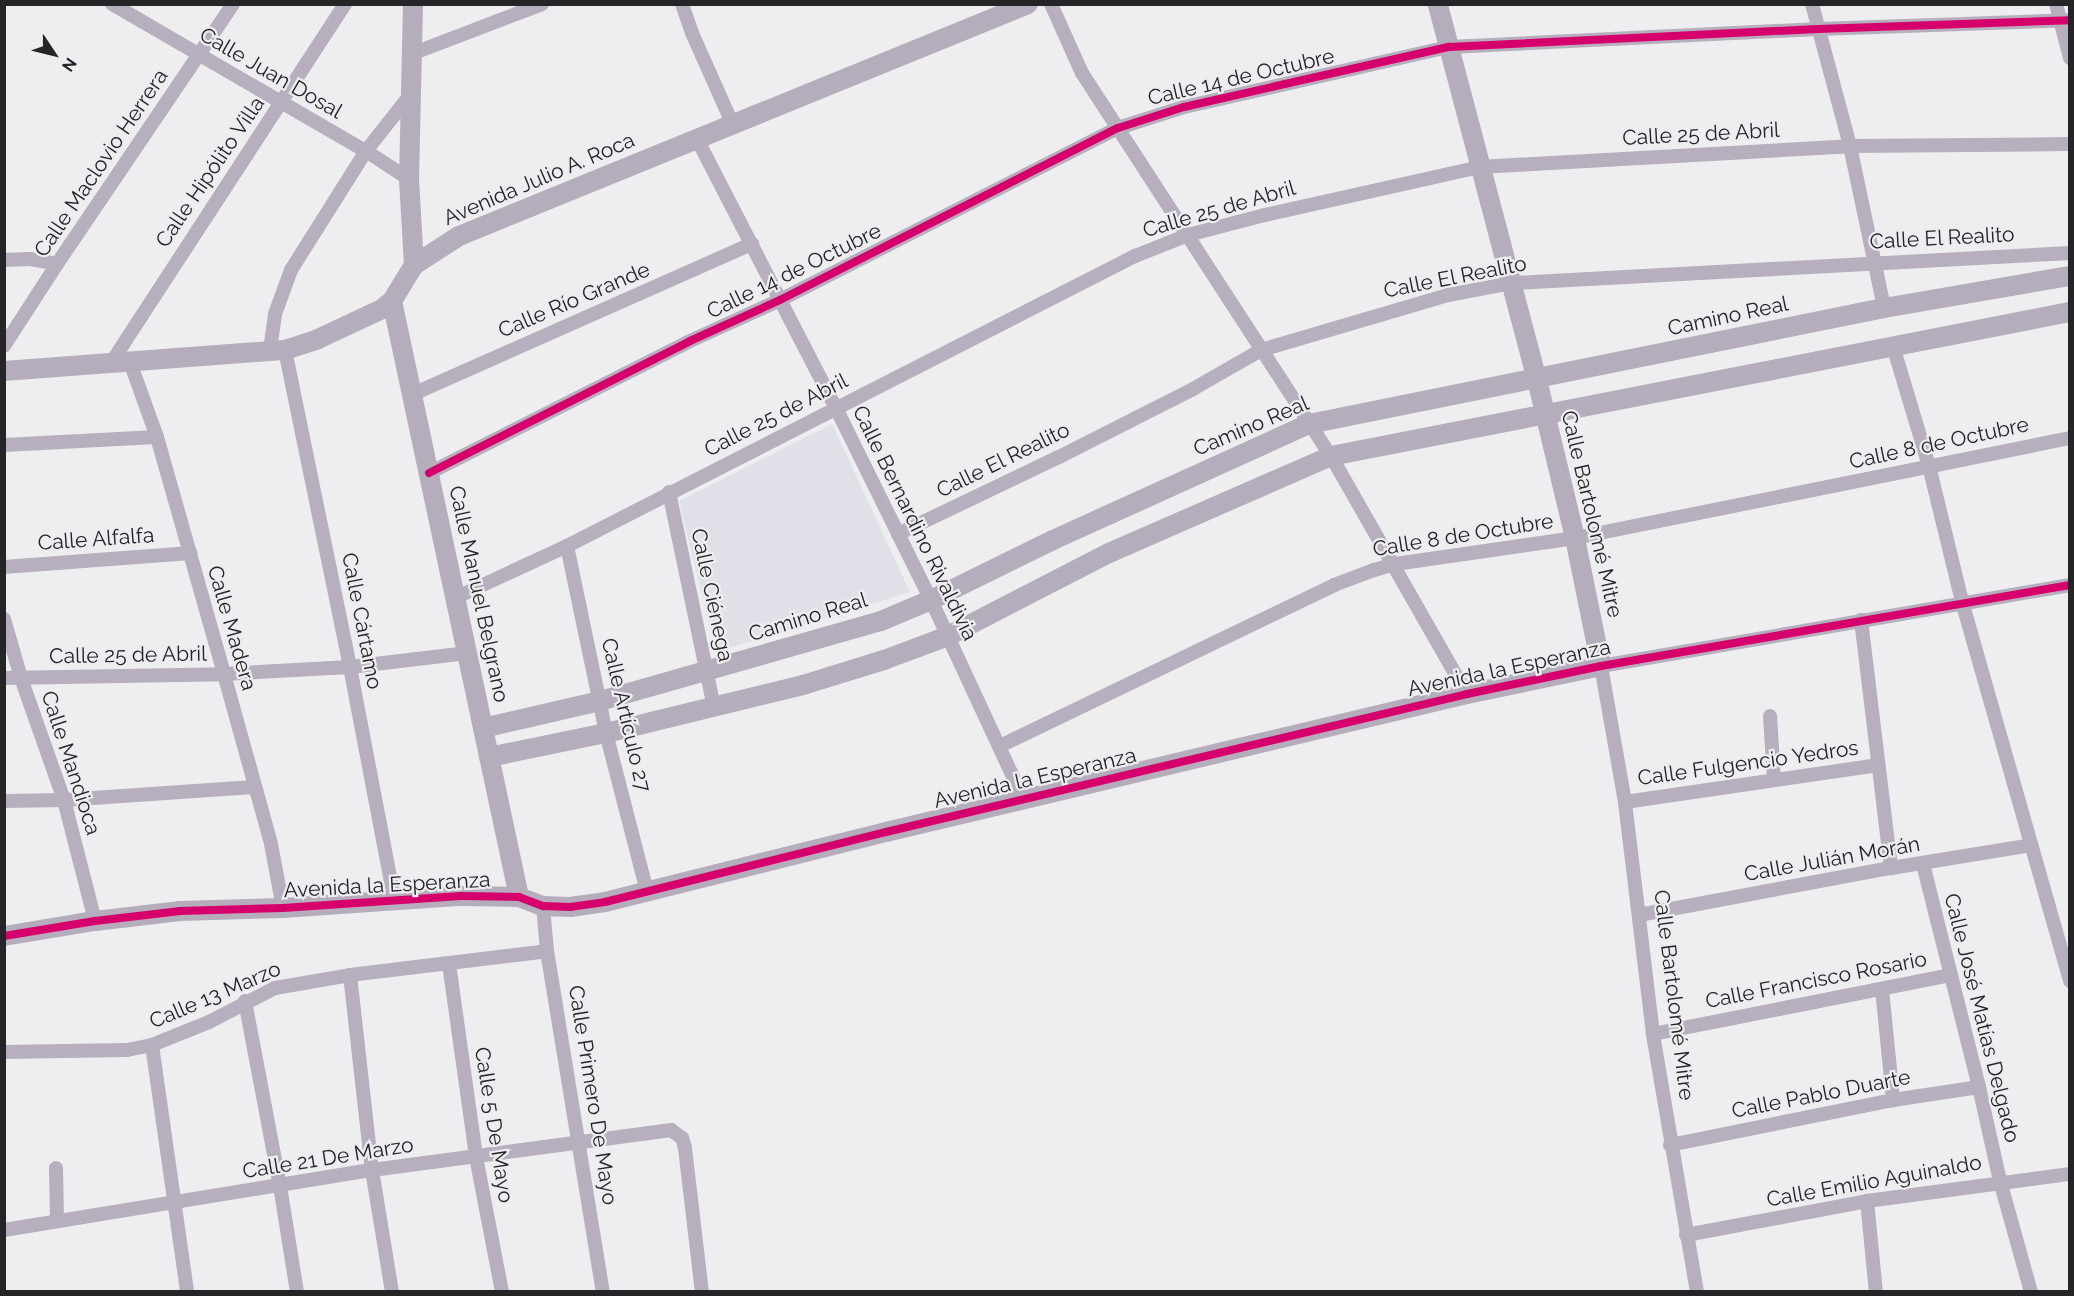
<!DOCTYPE html>
<meta charset="utf-8">
<style>
body{margin:0}
#map{position:relative;width:2074px;height:1296px;overflow:hidden;background:#eeeef0;font-family:Raleway,sans-serif}
div>[style]{position:absolute}
.built>*{inset:0;background:#e0e1e8}
.street>*{height:14px;margin:-7px;padding:0 7px;transform-origin:7px;border-radius:7px;background:#b7afbd}
.secondary>*{height:20px;margin:-10px;padding:0 10px;transform-origin:10px;border-radius:10px;background:#b5adbb}
.cycleway>*{height:8px;margin:-4px;padding:0 4px;transform-origin:4px;border-radius:4px;background:#d6006c}
span{translate:-50% -50%;white-space:nowrap;text-align:center;line-height:1.15;-webkit-text-stroke:4.5px #ededf1;paint-order:stroke}
.street-label{font-size:21px;color:#252527}
.frame{position:absolute;inset:0;border:6px solid #252527;pointer-events:none}
.north{position:absolute;left:24px;top:24px;width:60px;height:60px;-webkit-text-stroke:4px #ededf1;paint-order:stroke;rotate:125deg;font-size:16px;font-weight:700;line-height:24px;text-align:center;color:#252527}
.north::after{content:'';display:block;margin:auto;width:21px;height:27px;background:#252527;clip-path:polygon(50% 0,100% 100%,50% 72%,0 100%)}
</style>
<div id="map">
<div class="built">
<i style="clip-path:polygon(832px 424px,910px 592px,716px 652px,679px 501px)"></i>
</div>
<div class="street">
<i style="left:112px;top:4px;width:293px;rotate:30.1deg"></i>
<i style="left:366px;top:151px;width:51px;rotate:33.1deg"></i>
<i style="left:682px;top:4px;width:31px;rotate:71deg"></i>
<i style="left:692px;top:33px;width:98px;rotate:66deg"></i>
<i style="left:1051px;top:4px;width:76px;rotate:65.8deg"></i>
<i style="left:1082px;top:73px;width:457px;rotate:57deg"></i>
<i style="left:1331px;top:456px;width:274px;rotate:60.3deg"></i>
<i style="left:1812px;top:4px;width:147px;rotate:75deg"></i>
<i style="left:1850px;top:146px;width:166px;rotate:78.1deg"></i>
<i style="left:2056px;top:4px;width:56px;rotate:75.5deg"></i>
<i style="left:414px;top:53px;width:137px;rotate:-20.9deg"></i>
<i style="left:697px;top:139px;width:303px;rotate:62.7deg"></i>
<i style="left:836px;top:408px;width:214px;rotate:63.7deg"></i>
<i style="left:931px;top:600px;width:221px;rotate:65.1deg"></i>
<i style="left:4px;top:260px;width:26px;rotate:-2deg"></i>
<i style="left:30px;top:259px;width:27px;rotate:10deg"></i>
<i style="left:4px;top:346px;width:98px;rotate:-57.1deg"></i>
<i style="left:57px;top:264px;width:314px;rotate:-55.9deg"></i>
<i style="left:1893px;top:346px;width:125px;rotate:73.3deg"></i>
<i style="left:1929px;top:466px;width:143px;rotate:76.3deg"></i>
<i style="left:1963px;top:605px;width:391px;rotate:74.1deg"></i>
<i style="left:270px;top:350px;width:36px;rotate:-82deg"></i>
<i style="left:275px;top:314px;width:47px;rotate:-70deg"></i>
<i style="left:291px;top:270px;width:141px;rotate:-57.8deg"></i>
<i style="left:366px;top:151px;width:73px;rotate:-51.7deg"></i>
<i style="left:285px;top:350px;width:324px;rotate:78.4deg"></i>
<i style="left:350px;top:667px;width:239px;rotate:79.2deg"></i>
<i style="left:130px;top:362px;width:80px;rotate:70.2deg"></i>
<i style="left:157px;top:437px;width:246px;rotate:74.2deg"></i>
<i style="left:224px;top:674px;width:176px;rotate:74.5deg"></i>
<i style="left:271px;top:844px;width:65px;rotate:79.4deg"></i>
<i style="left:111px;top:363px;width:429px;rotate:-56.9deg"></i>
<i style="left:413px;top:394px;width:371px;rotate:-23.9deg"></i>
<i style="left:4px;top:445px;width:153px;rotate:-3deg"></i>
<i style="left:429px;top:473px;width:292px;rotate:-26.8deg"></i>
<i style="left:690px;top:341px;width:99px;rotate:-24.5deg"></i>
<i style="left:780px;top:300px;width:379px;rotate:-27deg"></i>
<i style="left:1118px;top:128px;width:69px;rotate:-17.7deg"></i>
<i style="left:1184px;top:107px;width:272px;rotate:-12.8deg"></i>
<i style="left:1449px;top:47px;width:369px;rotate:-2.8deg"></i>
<i style="left:1818px;top:29px;width:252px;rotate:-2deg"></i>
<i style="left:669px;top:492px;width:220px;rotate:78.2deg"></i>
<i style="left:898px;top:534px;width:178px;rotate:-25.6deg"></i>
<i style="left:1059px;top:457px;width:150px;rotate:-26.9deg"></i>
<i style="left:1193px;top:389px;width:78px;rotate:-29.8deg"></i>
<i style="left:1261px;top:350px;width:195px;rotate:-16.4deg"></i>
<i style="left:1448px;top:295px;width:66px;rotate:-10.5deg"></i>
<i style="left:1513px;top:283px;width:558px;rotate:-3.08deg"></i>
<i style="left:567px;top:546px;width:191px;rotate:78.2deg"></i>
<i style="left:606px;top:733px;width:164px;rotate:75.5deg"></i>
<i style="left:4px;top:567px;width:187px;rotate:-4.3deg"></i>
<i style="left:457px;top:597px;width:121px;rotate:-24.9deg"></i>
<i style="left:567px;top:546px;width:638px;rotate:-27.05deg"></i>
<i style="left:1135px;top:256px;width:57px;rotate:-21.6deg"></i>
<i style="left:1188px;top:235px;width:80px;rotate:-14.6deg"></i>
<i style="left:1265px;top:215px;width:219px;rotate:-12.6deg"></i>
<i style="left:1479px;top:167px;width:372px;rotate:-3.2deg"></i>
<i style="left:1850px;top:146px;width:220px;rotate:-0.5deg"></i>
<i style="left:4px;top:619px;width:61px;rotate:73.9deg"></i>
<i style="left:21px;top:678px;width:129px;rotate:70.6deg"></i>
<i style="left:64px;top:800px;width:125px;rotate:75.6deg"></i>
<i style="left:1861px;top:620px;width:250px;rotate:83.1deg"></i>
<i style="left:4px;top:678px;width:220px;rotate:-1deg"></i>
<i style="left:224px;top:674px;width:126px;rotate:-3.2deg"></i>
<i style="left:350px;top:667px;width:118px;rotate:-6.8deg"></i>
<i style="left:1770px;top:716px;width:64px;rotate:86.4deg"></i>
<i style="left:1000px;top:746px;width:371px;rotate:-25.7deg"></i>
<i style="left:1334px;top:585px;width:43px;rotate:-20.6deg"></i>
<i style="left:1374px;top:570px;width:22px;rotate:-16deg"></i>
<i style="left:1395px;top:564px;width:182px;rotate:-8.2deg"></i>
<i style="left:1575px;top:538px;width:505px;rotate:-11.42deg"></i>
<i style="left:4px;top:801px;width:60px;rotate:-1deg"></i>
<i style="left:64px;top:800px;width:190px;rotate:-3.9deg"></i>
<i style="left:1625px;top:802px;width:256px;rotate:-8.3deg"></i>
<i style="left:1923px;top:864px;width:230px;rotate:75.9deg"></i>
<i style="left:1979px;top:1087px;width:96px;rotate:77.4deg"></i>
<i style="left:2000px;top:1181px;width:115px;rotate:74.4deg"></i>
<i style="left:543px;top:906px;width:45px;rotate:84.9deg"></i>
<i style="left:547px;top:951px;width:346px;rotate:80.7deg"></i>
<i style="left:1639px;top:915px;width:256px;rotate:-10.6deg"></i>
<i style="left:1891px;top:868px;width:142px;rotate:-9.3deg"></i>
<i style="left:449px;top:964px;width:195px;rotate:82deg"></i>
<i style="left:476px;top:1157px;width:137px;rotate:79.1deg"></i>
<i style="left:350px;top:975px;width:196px;rotate:83.6deg"></i>
<i style="left:372px;top:1170px;width:124px;rotate:80.7deg"></i>
<i style="left:1882px;top:989px;width:112px;rotate:84.3deg"></i>
<i style="left:245px;top:1001px;width:188px;rotate:79.3deg"></i>
<i style="left:280px;top:1186px;width:107px;rotate:80.9deg"></i>
<i style="left:1653px;top:1034px;width:304px;rotate:-11.2deg"></i>
<i style="left:152px;top:1045px;width:249px;rotate:81.9deg"></i>
<i style="left:4px;top:1052px;width:123px;rotate:-0.9deg"></i>
<i style="left:127px;top:1050px;width:25px;rotate:-11deg"></i>
<i style="left:152px;top:1045px;width:61px;rotate:-22deg"></i>
<i style="left:209px;top:1022px;width:74px;rotate:-27.3deg"></i>
<i style="left:275px;top:988px;width:76px;rotate:-9.8deg"></i>
<i style="left:350px;top:975px;width:198px;rotate:-6.9deg"></i>
<i style="left:1670px;top:1145px;width:227px;rotate:-11.4deg"></i>
<i style="left:1893px;top:1100px;width:87px;rotate:-8.6deg"></i>
<i style="left:56px;top:1168px;width:52px;rotate:88.9deg"></i>
<i style="left:1867px;top:1201px;width:91px;rotate:84.4deg"></i>
<i style="left:4px;top:1230px;width:373px;rotate:-9.3deg"></i>
<i style="left:372px;top:1170px;width:302px;rotate:-7.6deg"></i>
<i style="left:671px;top:1130px;width:14px;rotate:36deg"></i>
<i style="left:682px;top:1138px;width:10px;rotate:73deg"></i>
<i style="left:685px;top:1148px;width:145px;rotate:83.3deg"></i>
<i style="left:1686px;top:1235px;width:184px;rotate:-10.6deg"></i>
<i style="left:1867px;top:1201px;width:205px;rotate:-7.6deg"></i>
<i style="left:1697px;top:1292px;width:262px;rotate:-99.7deg"></i>
<i style="left:1653px;top:1034px;width:234px;rotate:-96.9deg"></i>
<i style="left:1625px;top:802px;width:138px;rotate:-100deg"></i>
<i style="left:1601px;top:666px;width:476px;rotate:-9.8deg"></i>
</div>
<div class="secondary">
<i style="left:413px;top:4px;width:175px;rotate:91.3deg"></i>
<i style="left:409px;top:179px;width:86px;rotate:86.7deg"></i>
<i style="left:392px;top:301px;width:609px;rotate:77.97deg"></i>
<i style="left:4px;top:371px;width:282px;rotate:-4.3deg"></i>
<i style="left:285px;top:350px;width:35px;rotate:-18deg"></i>
<i style="left:318px;top:339px;width:71px;rotate:-25.1deg"></i>
<i style="left:382px;top:309px;width:13px;rotate:-39deg"></i>
<i style="left:392px;top:301px;width:42px;rotate:-58.6deg"></i>
<i style="left:414px;top:265px;width:54px;rotate:-32.8deg"></i>
<i style="left:459px;top:236px;width:614px;rotate:-22.18deg"></i>
<i style="left:483px;top:728px;width:120px;rotate:-13deg"></i>
<i style="left:600px;top:701px;width:292px;rotate:-15.9deg"></i>
<i style="left:881px;top:621px;width:54px;rotate:-22.8deg"></i>
<i style="left:931px;top:600px;width:136px;rotate:-26.2deg"></i>
<i style="left:1053px;top:540px;width:281px;rotate:-24.4deg"></i>
<i style="left:1309px;top:424px;width:587px;rotate:-11.41deg"></i>
<i style="left:1884px;top:308px;width:189px;rotate:-9.8deg"></i>
<i style="left:489px;top:757px;width:119px;rotate:-11.6deg"></i>
<i style="left:606px;top:733px;width:203px;rotate:-13.7deg"></i>
<i style="left:803px;top:685px;width:85px;rotate:-17.2deg"></i>
<i style="left:884px;top:660px;width:66px;rotate:-20.4deg"></i>
<i style="left:946px;top:637px;width:183px;rotate:-27.3deg"></i>
<i style="left:1109px;top:553px;width:242px;rotate:-23.6deg"></i>
<i style="left:1331px;top:456px;width:753px;rotate:-11.03deg"></i>
<i style="left:4px;top:936px;width:92px;rotate:-9.4deg"></i>
<i style="left:95px;top:921px;width:86px;rotate:-6.7deg"></i>
<i style="left:180px;top:911px;width:103px;rotate:-1.7deg"></i>
<i style="left:283px;top:908px;width:178px;rotate:-3.9deg"></i>
<i style="left:461px;top:896px;width:58px;rotate:1deg"></i>
<i style="left:519px;top:897px;width:26px;rotate:21deg"></i>
<i style="left:543px;top:906px;width:27px;rotate:2deg"></i>
<i style="left:570px;top:907px;width:35px;rotate:-8deg"></i>
<i style="left:605px;top:902px;width:290px;rotate:-14deg"></i>
<i style="left:886px;top:832px;width:597px;rotate:-13.36deg"></i>
<i style="left:1467px;top:694px;width:137px;rotate:-11.8deg"></i>
<i style="left:1601px;top:666px;width:131px;rotate:-101.5deg"></i>
<i style="left:1575px;top:538px;width:163px;rotate:-103.5deg"></i>
<i style="left:1537px;top:380px;width:389px;rotate:-104.8deg"></i>
</div>
<div class="cycleway">
<i style="left:429px;top:473px;width:292px;rotate:-26.8deg"></i>
<i style="left:690px;top:341px;width:99px;rotate:-24.5deg"></i>
<i style="left:780px;top:300px;width:379px;rotate:-27deg"></i>
<i style="left:1118px;top:128px;width:69px;rotate:-17.7deg"></i>
<i style="left:1184px;top:107px;width:272px;rotate:-12.8deg"></i>
<i style="left:1449px;top:47px;width:369px;rotate:-2.8deg"></i>
<i style="left:1818px;top:29px;width:252px;rotate:-2deg"></i>
<i style="left:4px;top:936px;width:92px;rotate:-9.4deg"></i>
<i style="left:95px;top:921px;width:86px;rotate:-6.7deg"></i>
<i style="left:180px;top:911px;width:103px;rotate:-1.7deg"></i>
<i style="left:283px;top:908px;width:178px;rotate:-3.9deg"></i>
<i style="left:461px;top:896px;width:58px;rotate:1deg"></i>
<i style="left:519px;top:897px;width:26px;rotate:21deg"></i>
<i style="left:543px;top:906px;width:27px;rotate:2deg"></i>
<i style="left:570px;top:907px;width:35px;rotate:-8deg"></i>
<i style="left:605px;top:902px;width:290px;rotate:-14deg"></i>
<i style="left:886px;top:832px;width:597px;rotate:-13.36deg"></i>
<i style="left:1467px;top:694px;width:137px;rotate:-11.8deg"></i>
<i style="left:1601px;top:666px;width:476px;rotate:-9.8deg"></i>
</div>
<div class="street-label">
<span style="left:271px;top:73px;rotate:30deg">Calle Juan Dosal</span>
<span style="left:1241px;top:77px;rotate:-13deg">Calle 14 de Octubre</span>
<span style="left:1701px;top:134px;rotate:-3deg">Calle 25 de Abril</span>
<span style="left:101px;top:163px;rotate:-56deg">Calle Maclovio Herrera</span>
<span style="left:210px;top:172px;rotate:-56deg">Calle Hipólito Villa</span>
<span style="left:539px;top:179px;rotate:-23deg">Avenida Julio A. Roca</span>
<span style="left:1219px;top:209px;rotate:-16deg">Calle 25 de Abril</span>
<span style="left:1942px;top:238px;rotate:-3deg">Calle El Realito</span>
<span style="left:794px;top:271px;rotate:-26deg">Calle 14 de Octubre</span>
<span style="left:1455px;top:277px;rotate:-11deg">Calle El Realito</span>
<span style="left:574px;top:300px;rotate:-23deg">Calle Río Grande</span>
<span style="left:1728px;top:316px;rotate:-12deg">Camino Real</span>
<span style="left:776px;top:415px;rotate:-27deg">Calle 25 de Abril</span>
<span style="left:1251px;top:426px;rotate:-23deg">Camino Real</span>
<span style="left:1939px;top:443px;rotate:-12deg">Calle 8 de Octubre</span>
<span style="left:1003px;top:460px;rotate:-26deg">Calle El Realito</span>
<span style="left:1592px;top:514px;rotate:77deg">Calle Bartolomé Mitre</span>
<span style="left:915px;top:523px;rotate:64deg">Calle Bernardino Rivaldivia</span>
<span style="left:1463px;top:535px;rotate:-9deg">Calle 8 de Octubre</span>
<span style="left:96px;top:539px;rotate:-4deg">Calle Alfalfa</span>
<span style="left:479px;top:594px;rotate:78deg">Calle Manuel Belgrano</span>
<span style="left:712px;top:595px;rotate:78deg">Calle Ciénega</span>
<span style="left:808px;top:617px;rotate:-17deg">Camino Real</span>
<span style="left:362px;top:621px;rotate:79deg">Calle Cártamo</span>
<span style="left:232px;top:628px;rotate:74deg">Calle Madera</span>
<span style="left:128px;top:655px;rotate:-1deg">Calle 25 de Abril</span>
<span style="left:1509px;top:668px;rotate:-12deg">Avenida la Esperanza</span>
<span style="left:626px;top:715px;rotate:77deg">Calle Artículo 27</span>
<span style="left:71px;top:763px;rotate:72deg">Calle Mandioca</span>
<span style="left:1748px;top:763px;rotate:-8deg">Calle Fulgencio Yedros</span>
<span style="left:1035px;top:778px;rotate:-13deg">Avenida la Esperanza</span>
<span style="left:1832px;top:859px;rotate:-10deg">Calle Julián Morán</span>
<span style="left:387px;top:885px;rotate:-3deg">Avenida la Esperanza</span>
<span style="left:1816px;top:980px;rotate:-11deg">Calle Francisco Rosario</span>
<span style="left:215px;top:995px;rotate:-23deg">Calle 13 Marzo</span>
<span style="left:1674px;top:995px;rotate:83deg">Calle Bartolomé Mitre</span>
<span style="left:1982px;top:1018px;rotate:76deg">Calle José Matías Delgado</span>
<span style="left:1821px;top:1094px;rotate:-11deg">Calle Pablo Duarte</span>
<span style="left:593px;top:1095px;rotate:81deg">Calle Primero De Mayo</span>
<span style="left:494px;top:1125px;rotate:81deg">Calle 5 De Mayo</span>
<span style="left:328px;top:1158px;rotate:-9deg">Calle 21 De Marzo</span>
<span style="left:1874px;top:1181px;rotate:-10deg">Calle Emilio Aguinaldo</span>
</div>
<div class="frame"></div>
<div class="north">N</div>
</div>
